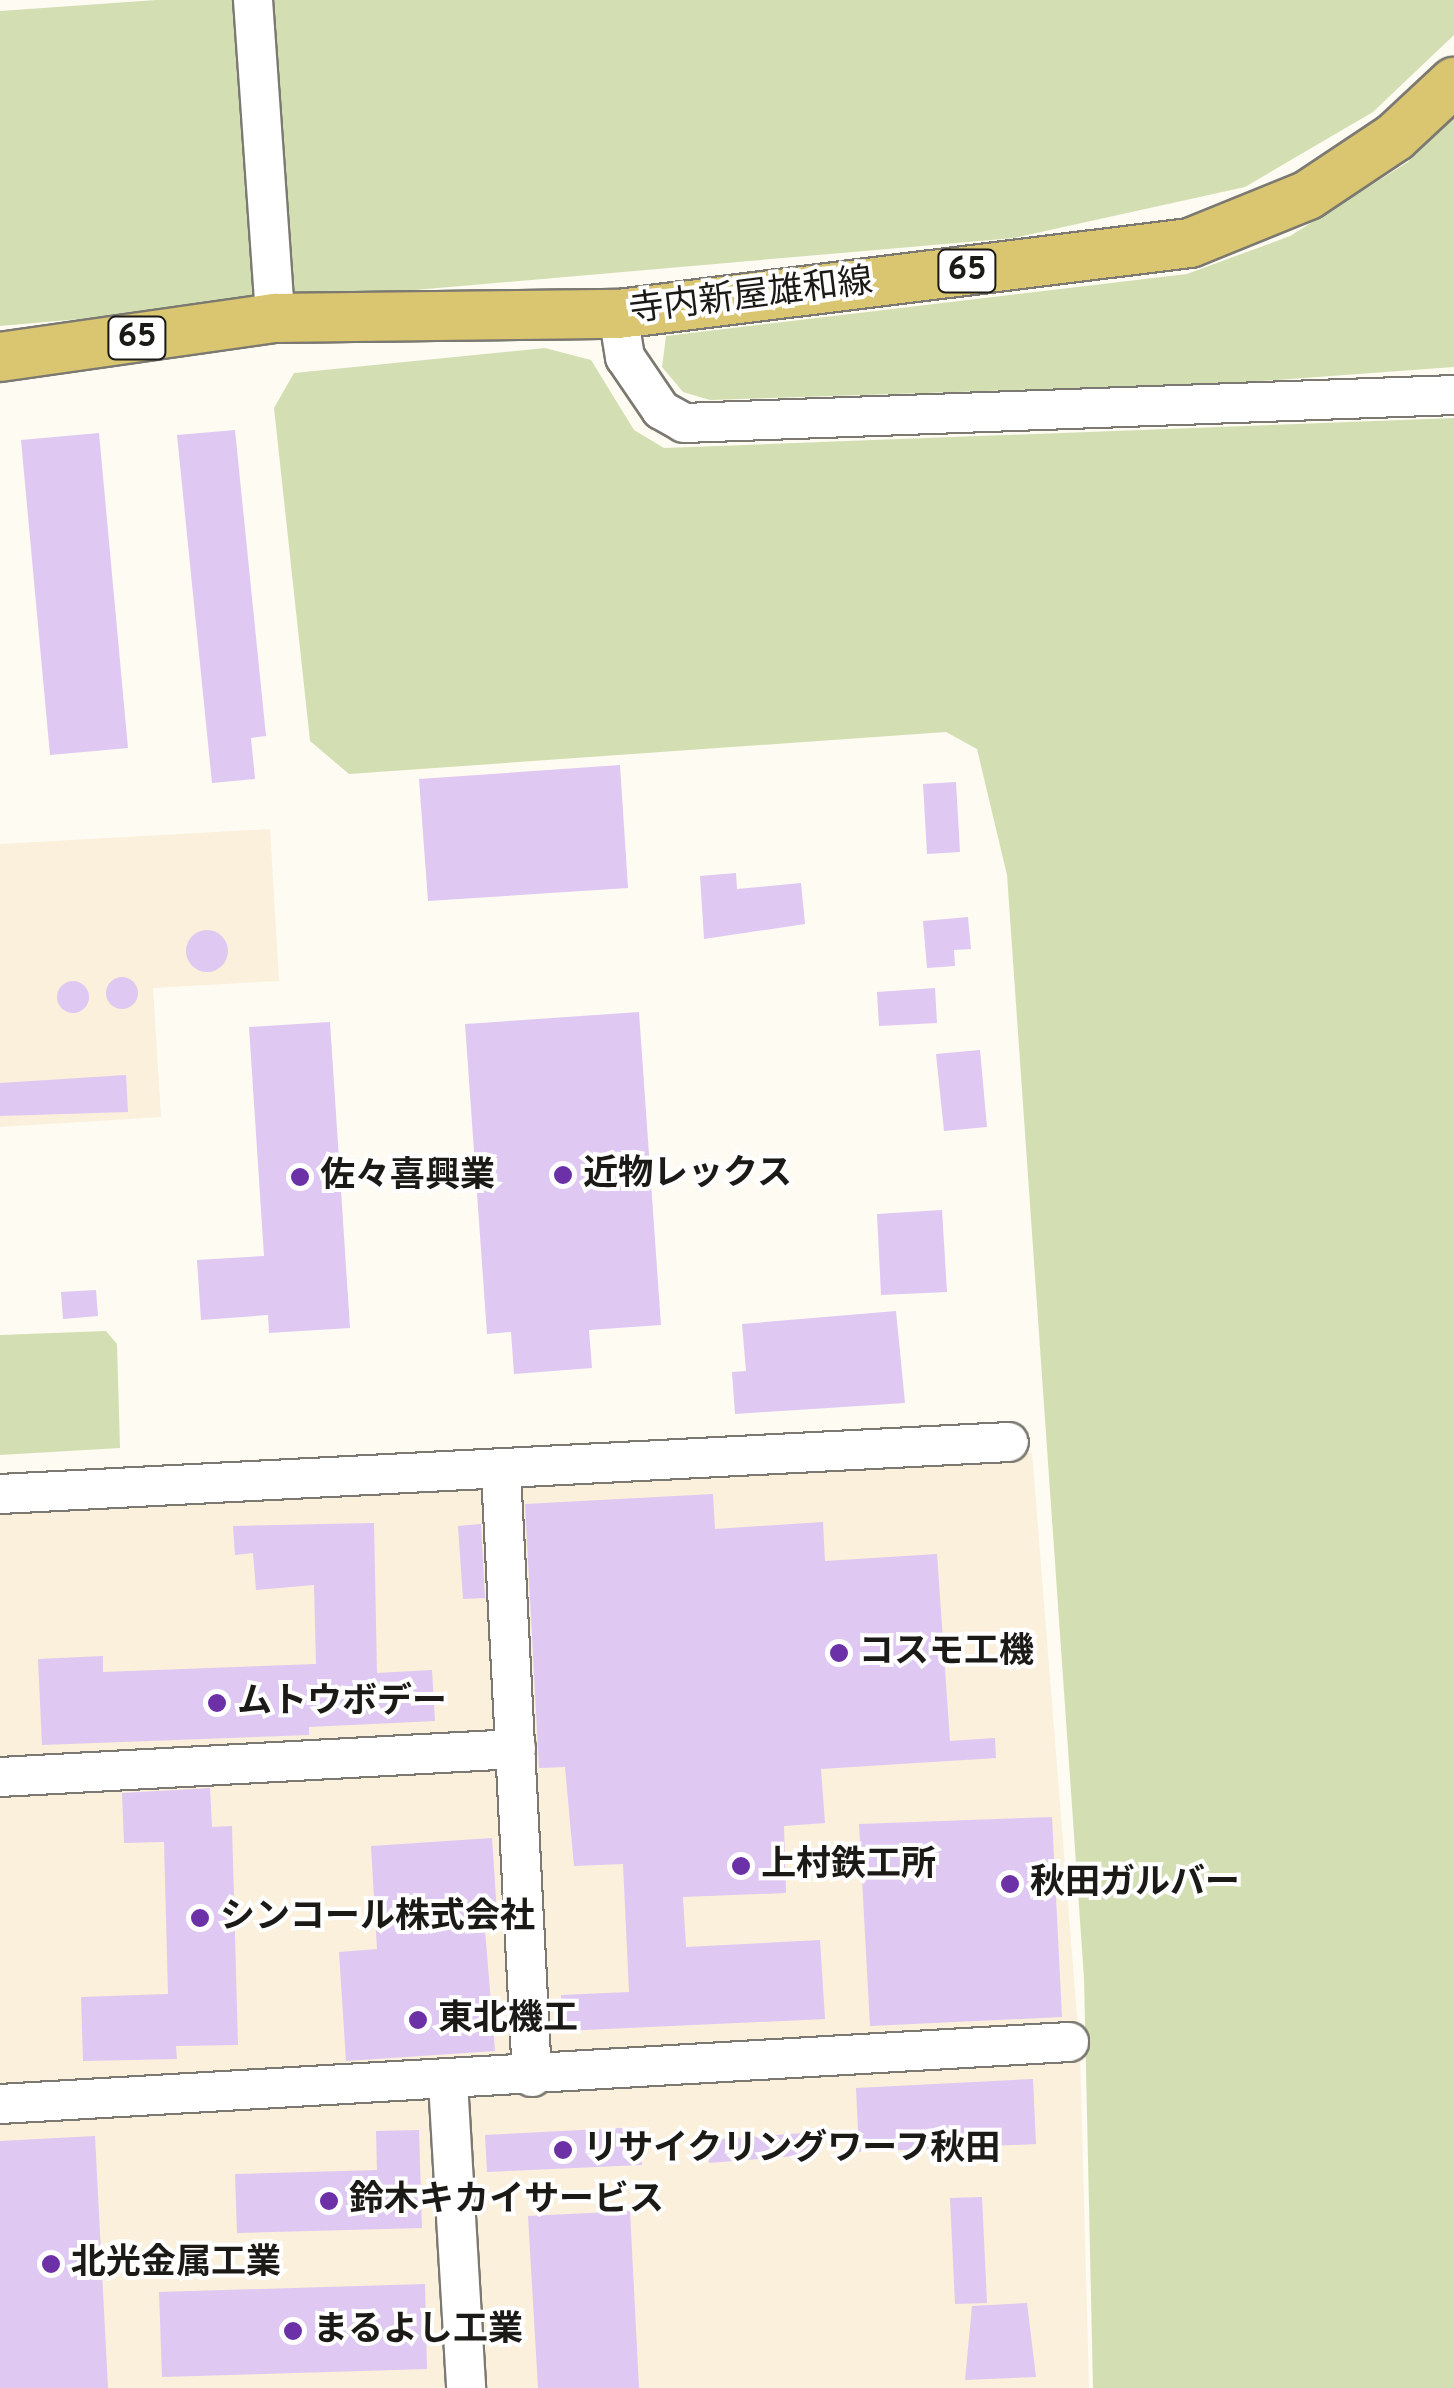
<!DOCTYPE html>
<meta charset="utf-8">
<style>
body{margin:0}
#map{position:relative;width:1454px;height:2388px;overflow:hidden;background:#fefbf2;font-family:Overpass,"Noto Sans JP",sans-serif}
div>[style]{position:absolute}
.industrial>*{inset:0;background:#faf0db}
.green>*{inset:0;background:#d3dfb3}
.building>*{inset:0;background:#dfc8f2}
.round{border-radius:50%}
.roads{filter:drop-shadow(2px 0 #7b7971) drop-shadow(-2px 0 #7b7971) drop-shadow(0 2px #7b7971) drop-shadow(0 -2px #7b7971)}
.minor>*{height:38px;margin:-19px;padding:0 19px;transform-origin:19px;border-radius:19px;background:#fff}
.major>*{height:48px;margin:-24px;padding:0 24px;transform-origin:24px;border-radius:24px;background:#dac570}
.dots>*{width:28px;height:28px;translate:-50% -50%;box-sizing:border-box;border:5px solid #fff;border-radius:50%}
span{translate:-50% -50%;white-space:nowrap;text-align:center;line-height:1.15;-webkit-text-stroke:8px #fff;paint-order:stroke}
.shield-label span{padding:2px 8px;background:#fff;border:2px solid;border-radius:8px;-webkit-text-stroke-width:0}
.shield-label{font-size:32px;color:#1b1a17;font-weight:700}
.street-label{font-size:35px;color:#1b1a17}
.poi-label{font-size:35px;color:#1b1a17;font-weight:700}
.left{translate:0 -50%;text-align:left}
</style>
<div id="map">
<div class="industrial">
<i style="clip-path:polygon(270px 829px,279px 981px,153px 988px,161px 1117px,0 1127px,0 844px)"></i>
<i style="clip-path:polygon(1032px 1453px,1080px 2054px,1089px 2388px,0 2388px,0 1503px)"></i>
</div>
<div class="green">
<i style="clip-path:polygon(156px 0,1454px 0,1454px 35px,1373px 112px,1245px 187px,1014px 238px,0 326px,0 11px)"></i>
<i style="clip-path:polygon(1454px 117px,1454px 367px,1234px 383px,710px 400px,683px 392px,662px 367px,666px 336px,1187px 274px,1290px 236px,1408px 162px)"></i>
<i style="clip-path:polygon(545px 348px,591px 360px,634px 430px,664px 448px,1454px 418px,1454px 2388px,1093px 2388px,1084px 1978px,1007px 875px,977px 749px,946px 732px,349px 774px,310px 741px,274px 408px,294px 373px)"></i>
<i style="clip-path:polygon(106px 1331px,117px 1344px,120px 1448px,0 1455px,0 1335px)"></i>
</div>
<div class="building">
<i style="clip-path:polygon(235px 430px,266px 736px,251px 738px,255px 779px,212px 783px,177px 435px)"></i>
<i style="clip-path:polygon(99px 433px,128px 748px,50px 755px,21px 440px)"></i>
<i style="clip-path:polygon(620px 765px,628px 888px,428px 901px,419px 779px)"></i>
<i style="clip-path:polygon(956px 782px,960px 852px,927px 854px,923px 784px)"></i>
<i style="clip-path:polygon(736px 873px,737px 889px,801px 883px,805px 924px,704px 939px,700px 876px)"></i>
<i style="clip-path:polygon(968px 917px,971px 949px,954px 950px,955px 966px,927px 968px,923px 921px)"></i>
<i class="round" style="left:186px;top:930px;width:42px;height:42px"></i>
<i class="round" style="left:106px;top:977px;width:32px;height:32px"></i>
<i class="round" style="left:57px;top:981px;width:32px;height:32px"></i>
<i style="clip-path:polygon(935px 988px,937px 1023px,879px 1026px,877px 992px)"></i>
<i style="clip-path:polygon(639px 1012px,661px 1325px,589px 1330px,592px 1368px,514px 1374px,511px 1332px,487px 1334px,465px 1024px)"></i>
<i style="clip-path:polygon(330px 1022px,350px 1328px,269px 1333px,268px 1315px,201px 1320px,197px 1260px,264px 1256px,249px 1027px)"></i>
<i style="clip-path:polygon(980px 1050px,987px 1127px,944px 1131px,936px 1054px)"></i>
<i style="clip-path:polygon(126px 1075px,128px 1112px,0 1116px,0 1083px)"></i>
<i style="clip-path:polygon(942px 1210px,947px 1292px,881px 1295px,877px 1214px)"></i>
<i style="clip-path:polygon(96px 1290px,98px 1316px,63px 1319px,61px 1292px)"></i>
<i style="clip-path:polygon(896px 1311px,905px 1403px,735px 1414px,732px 1372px,746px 1371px,742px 1324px)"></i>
<i style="clip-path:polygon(713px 1494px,715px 1529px,823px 1522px,825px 1561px,937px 1554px,950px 1741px,995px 1738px,996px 1758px,821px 1769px,825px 1823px,784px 1826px,786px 1893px,683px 1897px,686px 1947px,820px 1940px,825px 2019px,563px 2031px,561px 1995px,629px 1992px,623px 1864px,574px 1866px,565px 1767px,539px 1768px,525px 1504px)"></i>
<i style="clip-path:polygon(374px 1523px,377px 1673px,432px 1670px,435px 1721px,309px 1727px,309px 1735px,42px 1745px,38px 1659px,103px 1656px,103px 1672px,316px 1664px,314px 1585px,256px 1590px,253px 1553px,235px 1555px,233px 1526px)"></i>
<i style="clip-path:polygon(481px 1524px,485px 1598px,463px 1599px,458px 1526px)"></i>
<i style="clip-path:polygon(210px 1788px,212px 1827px,232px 1826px,238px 2045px,176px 2046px,177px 2059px,83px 2061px,81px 1997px,168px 1994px,164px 1842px,124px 1843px,122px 1793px)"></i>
<i style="clip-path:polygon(1052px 1817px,1062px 2017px,870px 2026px,859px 1824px)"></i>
<i style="clip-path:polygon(492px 1838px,498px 1929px,485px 1930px,495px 2051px,346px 2061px,339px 1952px,377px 1949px,371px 1846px)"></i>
<i style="clip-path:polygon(1033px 2079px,1036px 2144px,859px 2152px,856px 2088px)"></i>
<i style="clip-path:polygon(640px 2127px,642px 2165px,487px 2172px,485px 2135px)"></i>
<i style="clip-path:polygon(419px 2130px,422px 2228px,237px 2233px,235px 2174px,377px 2170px,376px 2131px)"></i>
<i style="clip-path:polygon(818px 2132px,820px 2154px,709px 2163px,707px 2140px)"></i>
<i style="clip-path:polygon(95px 2136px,108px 2388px,0 2388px,0 2141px)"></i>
<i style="clip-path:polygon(982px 2197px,987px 2303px,955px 2304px,950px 2198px)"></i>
<i style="clip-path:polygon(630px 2211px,639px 2388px,538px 2388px,528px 2216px)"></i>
<i style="clip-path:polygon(425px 2284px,427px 2369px,162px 2377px,159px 2292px)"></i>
<i style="clip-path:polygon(1027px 2303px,1036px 2377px,965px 2380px,972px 2306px)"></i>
</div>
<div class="roads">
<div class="minor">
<i style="left:253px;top:0;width:319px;rotate:86deg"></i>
<i style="left:618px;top:314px;width:44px;rotate:80.8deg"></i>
<i style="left:625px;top:357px;width:64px;rotate:55.8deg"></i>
<i style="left:661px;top:410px;width:26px;rotate:29deg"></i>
<i style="left:684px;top:423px;width:771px;rotate:-2.08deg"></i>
<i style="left:501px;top:1473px;width:605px;rotate:87.06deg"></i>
<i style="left:0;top:1494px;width:1010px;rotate:-2.95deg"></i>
<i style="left:0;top:1777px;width:517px;rotate:-3.11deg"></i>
<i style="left:448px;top:2082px;width:307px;rotate:86.6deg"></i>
<i style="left:0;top:2104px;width:1071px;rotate:-3.32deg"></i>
</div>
<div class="major">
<i style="left:0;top:357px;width:278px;rotate:-8.1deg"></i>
<i style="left:275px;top:318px;width:343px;rotate:-0.7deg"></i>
<i style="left:618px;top:314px;width:576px;rotate:-7.08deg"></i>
<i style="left:1190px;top:243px;width:127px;rotate:-22.1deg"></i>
<i style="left:1308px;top:195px;width:105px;rotate:-33.7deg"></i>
<i style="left:1395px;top:137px;width:81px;rotate:-43deg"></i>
</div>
</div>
<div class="dots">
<i style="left:563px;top:1175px;background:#6c31a7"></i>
<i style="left:300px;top:1177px;background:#6c31a7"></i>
<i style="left:839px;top:1653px;background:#6c31a7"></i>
<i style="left:217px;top:1703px;background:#6c31a7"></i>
<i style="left:741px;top:1866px;background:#6c31a7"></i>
<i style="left:1010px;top:1884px;background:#6c31a7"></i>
<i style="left:200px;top:1918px;background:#6c31a7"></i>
<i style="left:418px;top:2020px;background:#6c31a7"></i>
<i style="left:563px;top:2150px;background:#6c31a7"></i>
<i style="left:329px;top:2201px;background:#6c31a7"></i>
<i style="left:51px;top:2264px;background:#6c31a7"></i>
<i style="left:293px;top:2331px;background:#6c31a7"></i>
</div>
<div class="shield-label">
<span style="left:967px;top:271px">65</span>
<span style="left:137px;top:338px">65</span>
</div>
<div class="street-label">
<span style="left:751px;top:297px;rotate:-7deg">寺内新屋雄和線</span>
</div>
<div class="poi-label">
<span class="left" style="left:583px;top:1175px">近物レックス</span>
<span class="left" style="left:320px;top:1177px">佐々喜興業</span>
<span class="left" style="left:859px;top:1653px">コスモ工機</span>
<span class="left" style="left:237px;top:1703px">ムトウボデー</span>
<span class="left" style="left:761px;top:1866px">上村鉄工所</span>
<span class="left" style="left:1030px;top:1884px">秋田ガルバー</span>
<span class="left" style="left:220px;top:1918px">シンコール株式会社</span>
<span class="left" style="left:438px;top:2020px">東北機工</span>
<span class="left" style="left:583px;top:2150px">リサイクリングワーフ秋田</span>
<span class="left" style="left:349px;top:2201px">鈴木キカイサービス</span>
<span class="left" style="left:71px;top:2264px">北光金属工業</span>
<span class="left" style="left:313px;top:2331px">まるよし工業</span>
</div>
</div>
